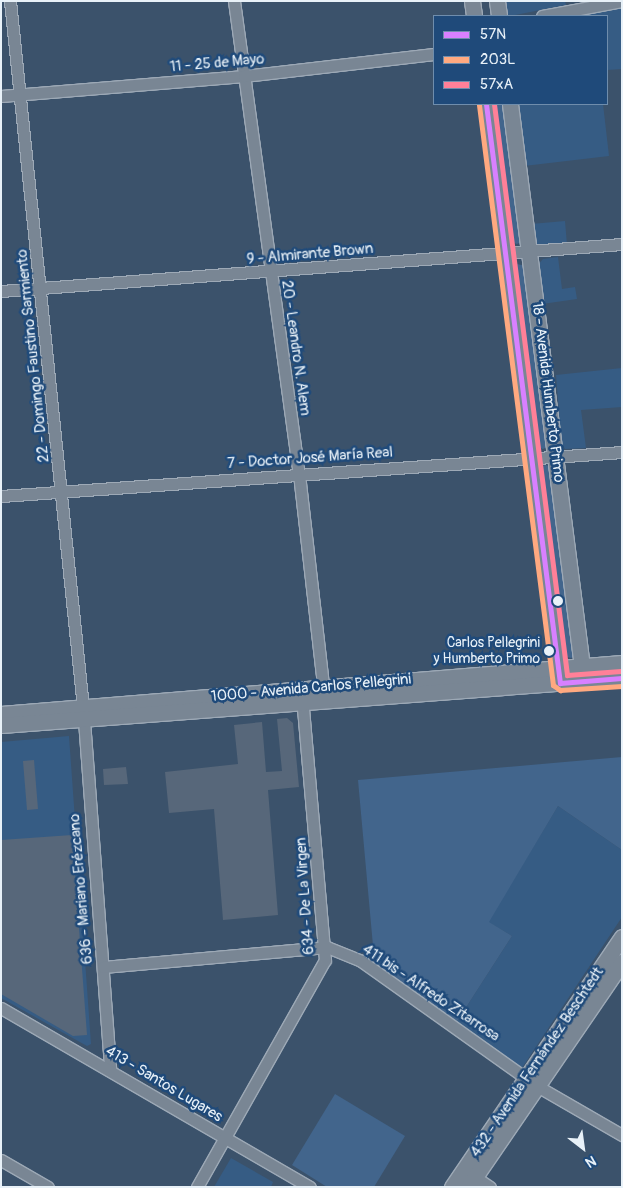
<!DOCTYPE html>
<meta charset="utf-8">
<style>
body{margin:0}
#map{position:relative;width:623px;height:1188px;overflow:hidden;background:#3b526b;font-family:Pangolin,sans-serif}
div>[style]{position:absolute}
.built>*{inset:0;background:#365c84}
.green>*{inset:0;background:#42658c}
.building>*{inset:0;background:#57677a}
.roads{filter:drop-shadow(1px 0 #9da9b6) drop-shadow(-1px 0 #9da9b6) drop-shadow(0 1px #9da9b6) drop-shadow(0 -1px #9da9b6)}
.minor>*{height:11px;margin:-5.5px;padding:0 5.5px;transform-origin:5.5px;border-radius:5.5px;background:#798694}
.major>*{height:15px;margin:-7.5px;padding:0 7.5px;transform-origin:7.5px;border-radius:7.5px;background:#798694}
.bus-1>*{height:5px;margin:-2.5px;padding:0 2.5px;transform-origin:2.5px;border-radius:2.5px;background:#d880ff}
.bus-2>*{height:5px;margin:-2.5px;padding:0 2.5px;transform-origin:2.5px;border-radius:2.5px;background:#ffa980}
.bus-3>*{height:5px;margin:-2.5px;padding:0 2.5px;transform-origin:2.5px;border-radius:2.5px;background:#ff8098}
.dots>*{width:14px;height:14px;translate:-50% -50%;box-sizing:border-box;border:2px solid #1f4a7a;border-radius:50%}
span{translate:-50% -50%;white-space:nowrap;text-align:center;line-height:1.15;-webkit-text-stroke:5px #1f4a7a;paint-order:stroke}
.bus-label{font-size:14px;color:#e8f1f8}
.right{translate:-100% -50%;text-align:right}
.street-label{font-size:15px;color:#e8f1f8}
.frame{position:absolute;inset:0;border:2px solid #e8f1f8;pointer-events:none}
.legend{position:absolute;left:433px;top:15px;width:175px;height:90px;box-sizing:border-box;background:#1f4a7a;border:1px solid #6f8dac;margin:0;padding:6px 9px;list-style:none;font-size:15px;color:#e8f1f8}
.legend li{display:flex;align-items:center;gap:10px;height:25px}
.legend b{width:25px;border:1px solid #6f8dac}
.north{position:absolute;left:558px;top:1123px;width:50px;height:50px;-webkit-text-stroke:4px #1f4a7a;paint-order:stroke;rotate:150deg;font-size:14px;font-weight:700;line-height:20px;text-align:center;color:#e8f1f8}
.north::after{content:'';display:block;margin:auto;width:18px;height:22px;background:#e8f1f8;clip-path:polygon(50% 0,100% 100%,50% 72%,0 100%)}
</style>
<div id="map">
<div class="built">
<i style="clip-path:polygon(502px 1px,565px 1px,566px 5px,510px 16px,504px 13px)"></i>
<i style="clip-path:polygon(622px 7px,622px 69px,607px 70px,607px 16px,578px 16px)"></i>
<i style="clip-path:polygon(516px 104px,603px 104px,609px 156px,524px 166px)"></i>
<i style="clip-path:polygon(565px 221px,567px 245px,536px 245px,531px 224px)"></i>
<i style="clip-path:polygon(558px 257px,562px 289px,575px 287px,577px 299px,542px 304px,537px 266px,543px 259px)"></i>
<i style="clip-path:polygon(622px 368px,622px 407px,581px 410px,586px 448px,565px 449px,559px 440px,556px 412px,559px 412px,556px 375px)"></i>
<i style="clip-path:polygon(69px 736px,91px 1044px,87px 1046px,1px 998px,1px 742px)"></i>
<i style="clip-path:polygon(558px 806px,622px 850px,622px 917px,522px 1068px,456px 1023px,512px 936px,488px 922px)"></i>
<i style="clip-path:polygon(231px 1158px,273px 1182px,271px 1187px,214px 1187px)"></i>
</div>
<div class="green">
<i style="clip-path:polygon(490px 104px,505px 104px,521px 242px,517px 244px,509px 241px)"></i>
<i style="clip-path:polygon(517px 264px,526px 266px,547px 447px,543px 449px,535px 446px,514px 265px)"></i>
<i style="clip-path:polygon(545px 465px,550px 466px,575px 656px,571px 658px,563px 656px,538px 470px)"></i>
<i style="clip-path:polygon(622px 757px,622px 850px,558px 806px,489px 922px,512px 936px,456px 1023px,375px 968px,358px 780px)"></i>
<i style="clip-path:polygon(335px 1094px,405px 1136px,374px 1187px,327px 1187px,292px 1165px)"></i>
</div>
<div class="building">
<i style="clip-path:polygon(287px 718px,293px 723px,299px 787px,268px 790px,278px 915px,223px 920px,214px 809px,169px 813px,165px 772px,238px 764px,234px 725px,262px 722px,266px 772px,282px 771px,277px 719px)"></i>
<i style="clip-path:polygon(34px 760px,38px 809px,27px 810px,23px 761px)"></i>
<i style="clip-path:polygon(126px 767px,128px 784px,104px 785px,103px 769px)"></i>
<i style="clip-path:polygon(72px 835px,87px 1035px,73px 1036px,1px 994px,1px 840px)"></i>
</div>
<div class="roads">
<div class="minor">
<i style="left:10px;top:1px;width:710px;rotate:84.1deg"></i>
<i style="left:83px;top:707px;width:363px;rotate:85.7deg"></i>
<i style="left:234px;top:1px;width:477px;rotate:82.2deg"></i>
<i style="left:299px;top:474px;width:222px;rotate:83.5deg"></i>
<i style="left:542px;top:16px;width:81px;rotate:-10.6deg"></i>
<i style="left:1px;top:96px;width:244px;rotate:-4.7deg"></i>
<i style="left:244px;top:76px;width:191px;rotate:-6.6deg"></i>
<i style="left:1px;top:291px;width:623px;rotate:-4.33deg"></i>
<i style="left:1px;top:496px;width:623px;rotate:-4.05deg"></i>
<i style="left:103px;top:967px;width:225px;rotate:-5.1deg"></i>
<i style="left:327px;top:947px;width:37px;rotate:22deg"></i>
<i style="left:361px;top:961px;width:216px;rotate:35.4deg"></i>
<i style="left:537px;top:1086px;width:98px;rotate:30deg"></i>
<i style="left:1px;top:1008px;width:357px;rotate:30.1deg"></i>
<i style="left:1px;top:1160px;width:54px;rotate:29.9deg"></i>
<i style="left:475px;top:1177px;width:18px;rotate:34deg"></i>
<i style="left:197px;top:1187px;width:261px;rotate:-60.6deg"></i>
<i style="left:325px;top:960px;width:265px;rotate:-95deg"></i>
</div>
<div class="major">
<i style="left:472px;top:1px;width:15px;rotate:82deg"></i>
<i style="left:497px;top:1px;width:15px;rotate:82deg"></i>
<i style="left:486px;top:104px;width:578px;rotate:82.64deg"></i>
<i style="left:510px;top:104px;width:576px;rotate:82.71deg"></i>
<i style="left:1px;top:714px;width:623px;rotate:-4.69deg"></i>
<i style="left:1px;top:725px;width:623px;rotate:-4.33deg"></i>
<i style="left:452px;top:1187px;width:302px;rotate:-55.8deg"></i>
<i style="left:468px;top:1187px;width:273px;rotate:-55.6deg"></i>
</div>
</div>
<div class="bus-1">
<i style="left:486px;top:104px;width:584px;rotate:82.72deg"></i>
<i style="left:560px;top:683px;width:62px;rotate:-4.6deg"></i>
</div>
<div class="bus-2">
<i style="left:479px;top:105px;width:585px;rotate:82.73deg"></i>
<i style="left:553px;top:685px;width:9px;rotate:36deg"></i>
<i style="left:560px;top:690px;width:62px;rotate:-3.7deg"></i>
</div>
<div class="bus-3">
<i style="left:494px;top:104px;width:576px;rotate:82.71deg"></i>
<i style="left:567px;top:675px;width:54px;rotate:-4.2deg"></i>
</div>
<div class="dots">
<i style="left:558px;top:601px;background:#e8f1f8"></i>
<i style="left:549px;top:651px;background:#e8f1f8"></i>
</div>
<div class="bus-label">
<span class="right" style="left:540px;top:651px">Carlos Pellegrini<br>y Humberto Primo</span>
</div>
<div class="street-label">
<span style="left:217px;top:63px;rotate:-5deg">11 - 25 de Mayo</span>
<span style="left:310px;top:254px;rotate:-5deg">9 - Almirante Brown</span>
<span style="left:296px;top:348px;rotate:82deg">20 - Leandro N. Alem</span>
<span style="left:33px;top:356px;rotate:-96deg">22 - Domingo Faustino Sarmiento</span>
<span style="left:548px;top:392px;rotate:83deg">18 - Avenida Humberto Primo</span>
<span style="left:310px;top:458px;rotate:-4deg">7 - Doctor José María Real</span>
<span style="left:311px;top:688px;rotate:-5deg">1000 - Avenida Carlos Pellegrini</span>
<span style="left:81px;top:889px;rotate:-95deg">636 - Mariano Erézcano</span>
<span style="left:305px;top:896px;rotate:-94deg">634 - De La Virgen</span>
<span style="left:431px;top:993px;rotate:34deg">411 bis - Alfredo Zitarrosa</span>
<span style="left:537px;top:1062px;rotate:-56deg">432 - Avenida Fernández Beschtedt</span>
<span style="left:164px;top:1084px;rotate:31deg">413 - Santos Lugares</span>
</div>
<div class="frame"></div>
<ul class="legend">
<li><b style="height:6px;background:#d880ff"></b>57N</li>
<li><b style="height:6px;background:#ffa980"></b>203L</li>
<li><b style="height:6px;background:#ff8098"></b>57xA</li>
</ul>
<div class="north">N</div>
</div>
